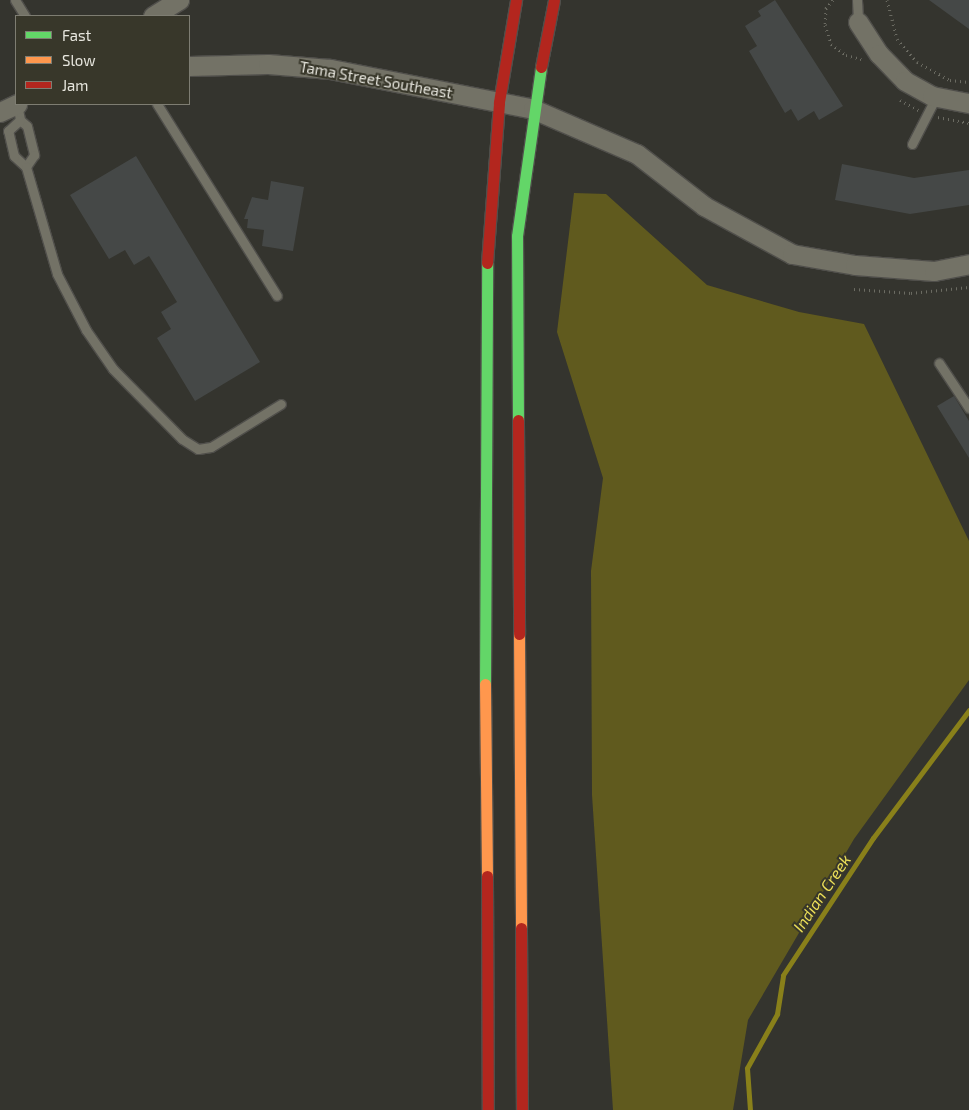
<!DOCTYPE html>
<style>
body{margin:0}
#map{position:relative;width:969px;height:1110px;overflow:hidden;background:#34342e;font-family:"Exo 2",sans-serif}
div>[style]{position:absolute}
.green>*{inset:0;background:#605a1e}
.stream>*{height:5px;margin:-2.5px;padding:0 2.5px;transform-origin:2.5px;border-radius:2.5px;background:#89801a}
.building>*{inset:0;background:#454847}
.path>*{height:3px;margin-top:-1.5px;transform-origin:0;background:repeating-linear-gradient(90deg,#6b6b62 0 1px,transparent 0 5px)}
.roads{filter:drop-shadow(1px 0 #504f4b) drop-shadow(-1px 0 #504f4b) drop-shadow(0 1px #504f4b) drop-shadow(0 -1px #504f4b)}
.lane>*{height:9px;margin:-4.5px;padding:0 4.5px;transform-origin:4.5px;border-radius:4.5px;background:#737266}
.street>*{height:19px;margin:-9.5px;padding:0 9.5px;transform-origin:9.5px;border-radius:9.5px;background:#737266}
.fast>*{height:11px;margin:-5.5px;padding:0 5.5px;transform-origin:5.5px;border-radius:5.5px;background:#63d668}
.slow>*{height:11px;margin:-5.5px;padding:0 5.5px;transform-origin:5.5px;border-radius:5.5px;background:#ff974d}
.jam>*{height:11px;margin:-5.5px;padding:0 5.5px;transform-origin:5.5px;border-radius:5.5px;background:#b3261e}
span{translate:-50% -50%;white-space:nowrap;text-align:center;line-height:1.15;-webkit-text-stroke:4px #38372a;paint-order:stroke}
.street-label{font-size:15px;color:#e6e5dd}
.water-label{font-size:16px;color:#ebde58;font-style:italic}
.legend{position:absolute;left:15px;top:15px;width:175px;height:90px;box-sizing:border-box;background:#38372a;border:1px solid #7e7d72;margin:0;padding:6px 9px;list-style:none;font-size:15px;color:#e6e5dd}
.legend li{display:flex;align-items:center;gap:10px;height:25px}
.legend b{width:25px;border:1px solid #7e7d72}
</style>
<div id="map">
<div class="green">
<i style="clip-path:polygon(574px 193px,606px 194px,707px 285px,799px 312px,864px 324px,969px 541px,969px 680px,854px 839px,748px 1020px,733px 1110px,613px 1110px,592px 795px,591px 571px,603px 478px,557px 332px)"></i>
</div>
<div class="stream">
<i style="left:750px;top:1110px;width:42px;rotate:-94.1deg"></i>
<i style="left:747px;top:1068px;width:62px;rotate:-60.9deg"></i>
<i style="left:777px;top:1014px;width:39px;rotate:-81deg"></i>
<i style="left:783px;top:975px;width:164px;rotate:-56.7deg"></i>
<i style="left:873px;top:838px;width:160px;rotate:-53.1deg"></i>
</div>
<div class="building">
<i style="clip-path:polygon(775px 0,843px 106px,819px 120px,814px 111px,798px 121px,791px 109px,785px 113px,749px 51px,757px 46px,745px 26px,761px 16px,758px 11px)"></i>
<i style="clip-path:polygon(929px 0,969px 0,969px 29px)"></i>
<i style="clip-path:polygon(136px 156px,260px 362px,195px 401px,157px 338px,171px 329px,161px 312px,177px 302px,159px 272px,149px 256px,134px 265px,125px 250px,109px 259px,70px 195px)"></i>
<i style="clip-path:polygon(842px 164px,914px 178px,969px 170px,969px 205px,910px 214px,835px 200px)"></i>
<i style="clip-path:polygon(271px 181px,304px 187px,293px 251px,262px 246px,264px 230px,247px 228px,248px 219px,244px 219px,252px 197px,268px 200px)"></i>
<i style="clip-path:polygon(954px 396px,969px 421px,969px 458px,937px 406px)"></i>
</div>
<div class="path">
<i style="left:833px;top:0;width:11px;rotate:131deg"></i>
<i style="left:826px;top:8px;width:17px;rotate:93deg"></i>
<i style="left:825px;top:25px;width:20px;rotate:72deg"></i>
<i style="left:831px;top:44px;width:19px;rotate:36deg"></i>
<i style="left:846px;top:55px;width:16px;rotate:15deg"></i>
<i style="left:887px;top:0;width:40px;rotate:75.6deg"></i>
<i style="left:897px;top:39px;width:30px;rotate:49deg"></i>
<i style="left:917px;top:62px;width:38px;rotate:29deg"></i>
<i style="left:950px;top:80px;width:19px;rotate:6deg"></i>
<i style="left:900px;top:100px;width:21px;rotate:29deg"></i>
<i style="left:938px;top:117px;width:32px;rotate:11deg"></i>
<i style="left:854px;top:289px;width:57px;rotate:4deg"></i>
<i style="left:911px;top:293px;width:58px;rotate:-5.9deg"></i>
</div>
<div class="roads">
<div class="lane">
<i style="left:15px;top:0;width:19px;rotate:58deg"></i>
<i style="left:857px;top:0;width:22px;rotate:87deg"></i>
<i style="left:17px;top:104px;width:16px;rotate:79deg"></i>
<i style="left:20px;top:120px;width:9px;rotate:41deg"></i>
<i style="left:27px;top:126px;width:30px;rotate:76deg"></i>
<i style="left:34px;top:155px;width:14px;rotate:124deg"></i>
<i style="left:26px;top:167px;width:16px;rotate:-137deg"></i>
<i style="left:14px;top:156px;width:26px;rotate:-103deg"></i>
<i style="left:8px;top:131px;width:16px;rotate:-43deg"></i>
<i style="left:157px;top:104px;width:226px;rotate:58deg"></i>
<i style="left:912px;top:144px;width:53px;rotate:-62.9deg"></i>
<i style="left:26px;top:167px;width:111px;rotate:73.8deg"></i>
<i style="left:57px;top:274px;width:63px;rotate:62.6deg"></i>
<i style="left:86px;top:330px;width:47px;rotate:55.3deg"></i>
<i style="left:113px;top:369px;width:98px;rotate:45.4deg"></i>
<i style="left:182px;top:439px;width:19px;rotate:32deg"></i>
<i style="left:198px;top:449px;width:13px;rotate:-9deg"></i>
<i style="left:211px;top:447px;width:82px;rotate:-31.6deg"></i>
<i style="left:939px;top:363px;width:54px;rotate:56.3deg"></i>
</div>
<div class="street">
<i style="left:153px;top:16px;width:31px;rotate:-32deg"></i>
<i style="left:858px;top:22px;width:38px;rotate:57deg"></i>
<i style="left:879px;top:54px;width:37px;rotate:46deg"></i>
<i style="left:905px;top:81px;width:31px;rotate:29deg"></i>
<i style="left:932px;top:96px;width:38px;rotate:11deg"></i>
<i style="left:189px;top:66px;width:79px;rotate:-1.5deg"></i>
<i style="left:268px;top:64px;width:62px;rotate:4.6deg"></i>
<i style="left:330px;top:69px;width:207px;rotate:11.1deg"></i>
<i style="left:533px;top:109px;width:113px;rotate:23.4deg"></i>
<i style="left:637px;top:154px;width:85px;rotate:37.8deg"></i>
<i style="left:704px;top:206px;width:100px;rotate:28.6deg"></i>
<i style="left:792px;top:254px;width:64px;rotate:9.9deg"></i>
<i style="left:855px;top:265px;width:79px;rotate:4.3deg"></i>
<i style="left:934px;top:271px;width:36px;rotate:-11deg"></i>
<i style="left:0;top:112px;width:19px;rotate:-25deg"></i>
</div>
<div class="fast">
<i style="left:518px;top:420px;width:184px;rotate:-90.3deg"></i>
<i style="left:517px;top:236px;width:171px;rotate:-81.9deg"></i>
<i style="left:485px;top:684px;width:421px;rotate:-89.7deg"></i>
</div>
<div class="slow">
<i style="left:519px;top:634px;width:294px;rotate:89.6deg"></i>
<i style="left:485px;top:684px;width:192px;rotate:89.4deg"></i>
</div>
<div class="jam">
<i style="left:541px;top:67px;width:68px;rotate:-79deg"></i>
<i style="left:487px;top:263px;width:161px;rotate:-85.7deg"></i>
<i style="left:499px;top:102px;width:103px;rotate:-80.5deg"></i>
<i style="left:518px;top:420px;width:214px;rotate:89.7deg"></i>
<i style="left:487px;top:876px;width:234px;rotate:89.8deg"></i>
<i style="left:521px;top:928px;width:182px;rotate:89.7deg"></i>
</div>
</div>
<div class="street-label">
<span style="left:376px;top:80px;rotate:10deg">Tama Street Southeast</span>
</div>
<div class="water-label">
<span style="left:822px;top:893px;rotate:-56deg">Indian Creek</span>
</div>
<ul class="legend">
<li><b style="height:6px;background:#63d668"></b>Fast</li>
<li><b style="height:6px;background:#ff974d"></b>Slow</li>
<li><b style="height:6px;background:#b3261e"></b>Jam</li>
</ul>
</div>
